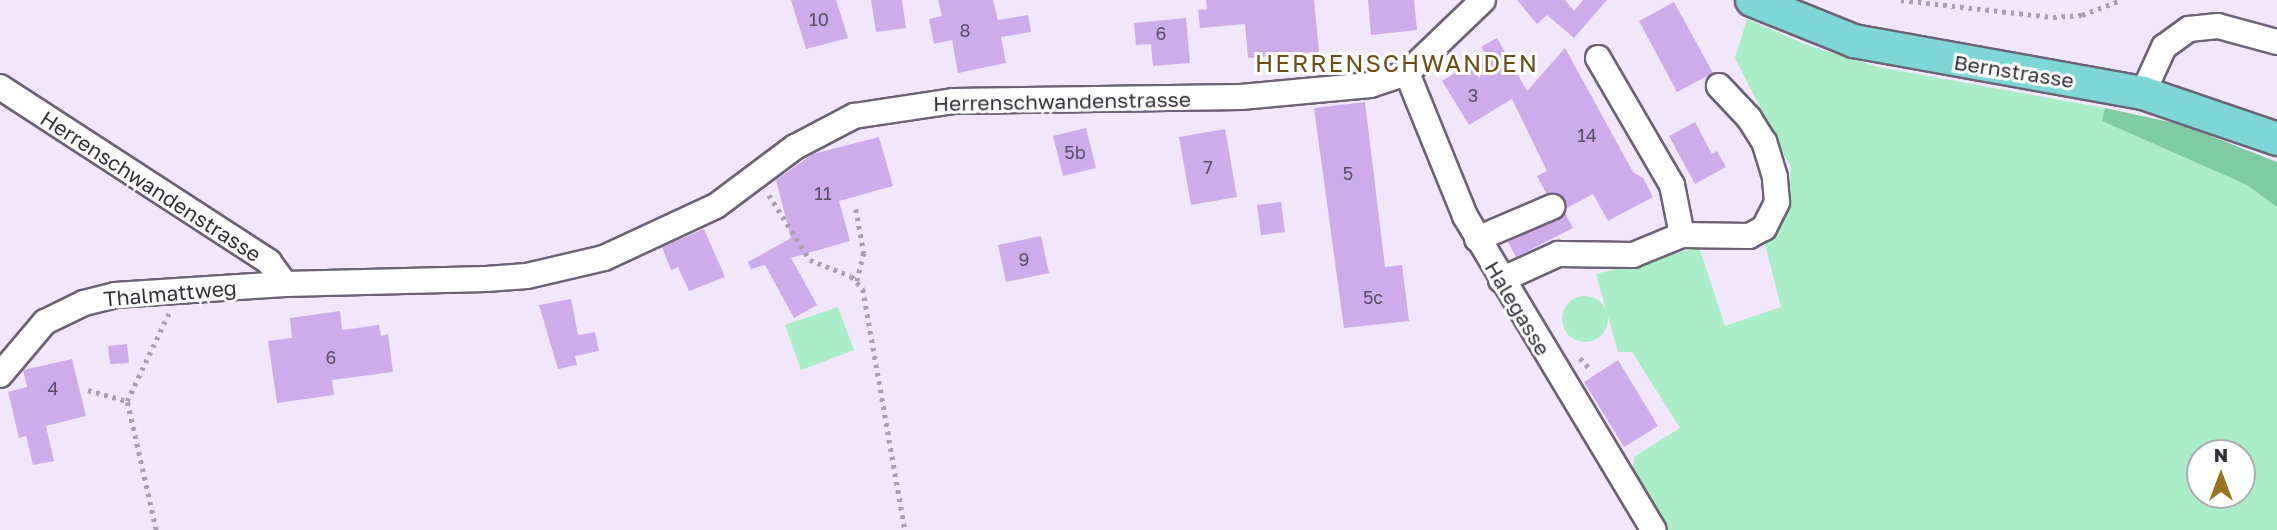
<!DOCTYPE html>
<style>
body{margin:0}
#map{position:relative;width:2277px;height:530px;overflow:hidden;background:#f2e6fd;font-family:"Golos Text",sans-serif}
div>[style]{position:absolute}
.green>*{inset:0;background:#a9eec7}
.round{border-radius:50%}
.forest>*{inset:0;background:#7fcba2}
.building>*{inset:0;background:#ceacec}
.path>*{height:4.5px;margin-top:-2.25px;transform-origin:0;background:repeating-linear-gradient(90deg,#a89fb0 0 3.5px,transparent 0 8.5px)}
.roads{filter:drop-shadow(2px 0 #6c6275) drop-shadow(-2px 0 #6c6275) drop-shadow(0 2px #6c6275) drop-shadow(0 -2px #6c6275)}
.minor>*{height:24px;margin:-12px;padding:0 12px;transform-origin:12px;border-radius:12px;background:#fff}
.major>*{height:32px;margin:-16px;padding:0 16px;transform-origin:16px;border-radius:16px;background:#7ed7d7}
span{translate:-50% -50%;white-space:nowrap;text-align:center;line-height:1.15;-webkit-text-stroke:6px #fff;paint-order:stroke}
.number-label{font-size:18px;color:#5a4f66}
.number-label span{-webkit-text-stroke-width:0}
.street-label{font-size:21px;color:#343039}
.quarter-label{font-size:24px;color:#6a4e16;letter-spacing:2px}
.north{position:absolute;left:2186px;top:439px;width:70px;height:70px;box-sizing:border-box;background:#fff;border:2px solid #aeacb0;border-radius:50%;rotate:0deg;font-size:19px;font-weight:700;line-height:28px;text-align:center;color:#343039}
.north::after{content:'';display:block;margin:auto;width:24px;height:32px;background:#9a731f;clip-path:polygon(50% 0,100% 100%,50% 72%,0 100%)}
</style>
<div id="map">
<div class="green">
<i style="clip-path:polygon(evenodd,1747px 19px,1807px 45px,1878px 67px,2105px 108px,2102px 121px,2247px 185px,2277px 207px,2277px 530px,1665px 530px,1633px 476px,1634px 457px,1680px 428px,1632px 352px,1618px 352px,1596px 274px,1699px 247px,1725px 326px,1781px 307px,1763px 236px,1788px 208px,1791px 168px,1735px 58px,1747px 19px,2200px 453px,2242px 453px,2242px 495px,2200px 495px,2200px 453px)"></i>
<i class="round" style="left:1562px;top:296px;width:46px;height:46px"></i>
<i style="clip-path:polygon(838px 307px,854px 350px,801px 370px,785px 325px)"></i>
</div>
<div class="forest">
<i style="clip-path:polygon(2105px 108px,2183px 125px,2277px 162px,2277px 207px,2247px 185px,2102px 121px)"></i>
</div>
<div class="building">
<i style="clip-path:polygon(791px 0,836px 0,848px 38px,806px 49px)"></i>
<i style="clip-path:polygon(871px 0,902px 0,906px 28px,876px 32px)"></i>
<i style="clip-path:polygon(938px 0,993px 0,998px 20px,1028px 15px,1031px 32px,1001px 37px,1006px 63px,958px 73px,952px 40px,934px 44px,929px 19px,942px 16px)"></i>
<i style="clip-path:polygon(1206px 0,1314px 0,1319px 52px,1248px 58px,1245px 24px,1200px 28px,1198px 10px,1207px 9px)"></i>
<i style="clip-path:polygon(1368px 0,1414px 0,1417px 30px,1371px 35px)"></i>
<i style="clip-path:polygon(1517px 0,1565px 0,1574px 11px,1583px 0,1607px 0,1574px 38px,1547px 15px,1537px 24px)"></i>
<i style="clip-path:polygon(1674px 2px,1713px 73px,1677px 92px,1639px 21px)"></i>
<i style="clip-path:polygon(1186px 18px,1190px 63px,1153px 66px,1151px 44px,1136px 45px,1134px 23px)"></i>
<i style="clip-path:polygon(1497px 38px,1527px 91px,1565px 48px,1633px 172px,1643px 178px,1653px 197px,1608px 221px,1593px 194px,1567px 208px,1560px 195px,1546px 193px,1537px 176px,1547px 171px,1512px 99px,1469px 125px,1442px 81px,1486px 54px,1481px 47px)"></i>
<i style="clip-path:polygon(1365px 102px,1385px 267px,1402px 265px,1409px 321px,1344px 328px,1314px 108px)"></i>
<i style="clip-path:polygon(1695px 122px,1712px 154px,1717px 151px,1726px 167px,1695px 184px,1669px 136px)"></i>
<i style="clip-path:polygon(1086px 128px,1096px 168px,1063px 176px,1053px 136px)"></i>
<i style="clip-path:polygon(1225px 129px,1237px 197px,1191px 205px,1179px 137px)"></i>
<i style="clip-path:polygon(879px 137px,893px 186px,839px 201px,850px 241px,791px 258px,817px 305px,794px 318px,765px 265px,751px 269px,748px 262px,791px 238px,776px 180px,813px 154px)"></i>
<i style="clip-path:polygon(1281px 202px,1285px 232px,1261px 235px,1257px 205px)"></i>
<i style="clip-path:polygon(1565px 213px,1573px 228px,1516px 257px,1508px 242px)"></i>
<i style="clip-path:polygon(704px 229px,725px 277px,689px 291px,678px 267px,671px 270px,662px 247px)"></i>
<i style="clip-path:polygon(1041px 236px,1049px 273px,1006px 282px,998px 245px)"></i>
<i style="clip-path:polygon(571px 299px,578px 335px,595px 332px,599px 351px,575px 356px,577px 365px,558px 369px,539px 305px)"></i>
<i style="clip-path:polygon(340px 311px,342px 330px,379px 325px,381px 336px,388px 334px,393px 372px,332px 380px,334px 395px,277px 403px,268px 341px,292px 338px,290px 318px)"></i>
<i style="clip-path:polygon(127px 344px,129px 363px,110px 364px,108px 346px)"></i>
<i style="clip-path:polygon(72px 359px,86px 416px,46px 426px,54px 461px,33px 465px,26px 436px,19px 438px,8px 392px,27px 387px,23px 370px)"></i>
<i style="clip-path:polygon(1618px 360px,1658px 426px,1624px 447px,1584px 382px)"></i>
</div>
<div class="path">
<i style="left:1901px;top:0;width:153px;rotate:6.4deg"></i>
<i style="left:2053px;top:17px;width:29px;rotate:-4deg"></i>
<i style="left:2082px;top:15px;width:42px;rotate:-21deg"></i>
<i style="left:769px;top:195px;width:77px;rotate:57.8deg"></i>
<i style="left:810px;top:260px;width:44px;rotate:21.3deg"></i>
<i style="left:851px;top:276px;width:18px;rotate:47deg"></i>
<i style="left:863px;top:289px;width:245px;rotate:80.1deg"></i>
<i style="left:856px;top:209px;width:45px;rotate:79.7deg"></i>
<i style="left:864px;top:253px;width:29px;rotate:104deg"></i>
<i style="left:1580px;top:358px;width:16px;rotate:47deg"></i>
<i style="left:88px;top:390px;width:41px;rotate:15.8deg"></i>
<i style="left:156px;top:530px;width:132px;rotate:-102.7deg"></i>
<i style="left:127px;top:401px;width:98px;rotate:-64.5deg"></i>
</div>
<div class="roads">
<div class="minor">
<i style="left:1407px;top:73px;width:154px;rotate:67.9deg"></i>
<i style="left:1465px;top:216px;width:366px;rotate:59deg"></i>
<i style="left:0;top:87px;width:321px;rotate:33deg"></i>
<i style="left:269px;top:262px;width:27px;rotate:54deg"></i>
<i style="left:2143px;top:93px;width:51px;rotate:-65.5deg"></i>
<i style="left:2164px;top:47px;width:31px;rotate:-36deg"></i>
<i style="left:2189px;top:29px;width:29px;rotate:-6deg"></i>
<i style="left:2218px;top:26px;width:61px;rotate:15.2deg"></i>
<i style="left:1682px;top:235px;width:67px;rotate:0.9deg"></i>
<i style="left:1749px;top:236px;width:17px;rotate:-28deg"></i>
<i style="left:1764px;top:228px;width:29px;rotate:-63deg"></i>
<i style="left:1777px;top:202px;width:25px;rotate:-95deg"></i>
<i style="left:1775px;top:177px;width:37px;rotate:-107deg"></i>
<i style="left:1764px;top:142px;width:28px;rotate:-122deg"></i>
<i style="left:1749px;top:118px;width:44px;rotate:-133.2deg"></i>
<i style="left:1477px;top:239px;width:82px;rotate:-23.1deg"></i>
<i style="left:1501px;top:280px;width:63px;rotate:-24.5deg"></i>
<i style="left:1558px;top:254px;width:75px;rotate:0.8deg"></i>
<i style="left:1633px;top:255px;width:53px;rotate:-22.2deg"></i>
<i style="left:1682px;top:235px;width:51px;rotate:-101.3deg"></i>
<i style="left:1672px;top:185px;width:147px;rotate:-120.2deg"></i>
<i style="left:0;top:375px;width:70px;rotate:-49.7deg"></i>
<i style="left:45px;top:322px;width:43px;rotate:-26deg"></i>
<i style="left:84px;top:303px;width:32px;rotate:-14deg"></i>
<i style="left:115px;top:295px;width:170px;rotate:-3.7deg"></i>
<i style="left:285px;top:284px;width:201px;rotate:-1.4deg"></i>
<i style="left:486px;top:279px;width:41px;rotate:-4.2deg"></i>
<i style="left:527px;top:276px;width:79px;rotate:-13.2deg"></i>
<i style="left:604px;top:258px;width:123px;rotate:-24.9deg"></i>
<i style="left:716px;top:206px;width:99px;rotate:-36.8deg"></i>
<i style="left:795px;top:147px;width:67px;rotate:-27.7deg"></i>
<i style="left:854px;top:116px;width:100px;rotate:-8.6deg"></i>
<i style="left:953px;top:101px;width:288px;rotate:-0.8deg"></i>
<i style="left:1241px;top:97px;width:130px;rotate:-5.3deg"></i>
<i style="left:1370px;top:85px;width:39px;rotate:-18deg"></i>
<i style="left:1407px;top:73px;width:105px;rotate:-43.8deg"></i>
</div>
<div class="major">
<i style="left:1752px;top:0;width:110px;rotate:21.9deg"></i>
<i style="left:1854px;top:41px;width:294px;rotate:10.2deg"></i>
<i style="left:2143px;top:93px;width:142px;rotate:18.9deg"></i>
</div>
</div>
<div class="number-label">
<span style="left:819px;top:19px">10</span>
<span style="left:965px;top:30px">8</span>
<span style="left:1161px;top:33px">6</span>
<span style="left:1473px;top:95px">3</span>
<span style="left:1587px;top:135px">14</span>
<span style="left:1075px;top:152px">5b</span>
<span style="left:1208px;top:167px">7</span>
<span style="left:1348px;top:173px">5</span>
<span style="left:823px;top:193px">11</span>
<span style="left:1024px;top:259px">9</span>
<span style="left:1373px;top:297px">5c</span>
<span style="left:331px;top:357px">6</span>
<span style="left:53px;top:388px">4</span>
</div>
<div class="street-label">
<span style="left:2014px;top:71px;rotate:9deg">Bernstrasse</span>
<span style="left:1062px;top:101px;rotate:-1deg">Herrenschwandenstrasse</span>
<span style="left:151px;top:186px;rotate:33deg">Herrenschwandenstrasse</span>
<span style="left:170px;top:293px;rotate:-5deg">Thalmattweg</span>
<span style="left:1518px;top:308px;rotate:59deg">Halegasse</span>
</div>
<div class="quarter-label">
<span style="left:1397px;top:63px">HERRENSCHWANDEN</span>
</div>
<div class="north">N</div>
</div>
